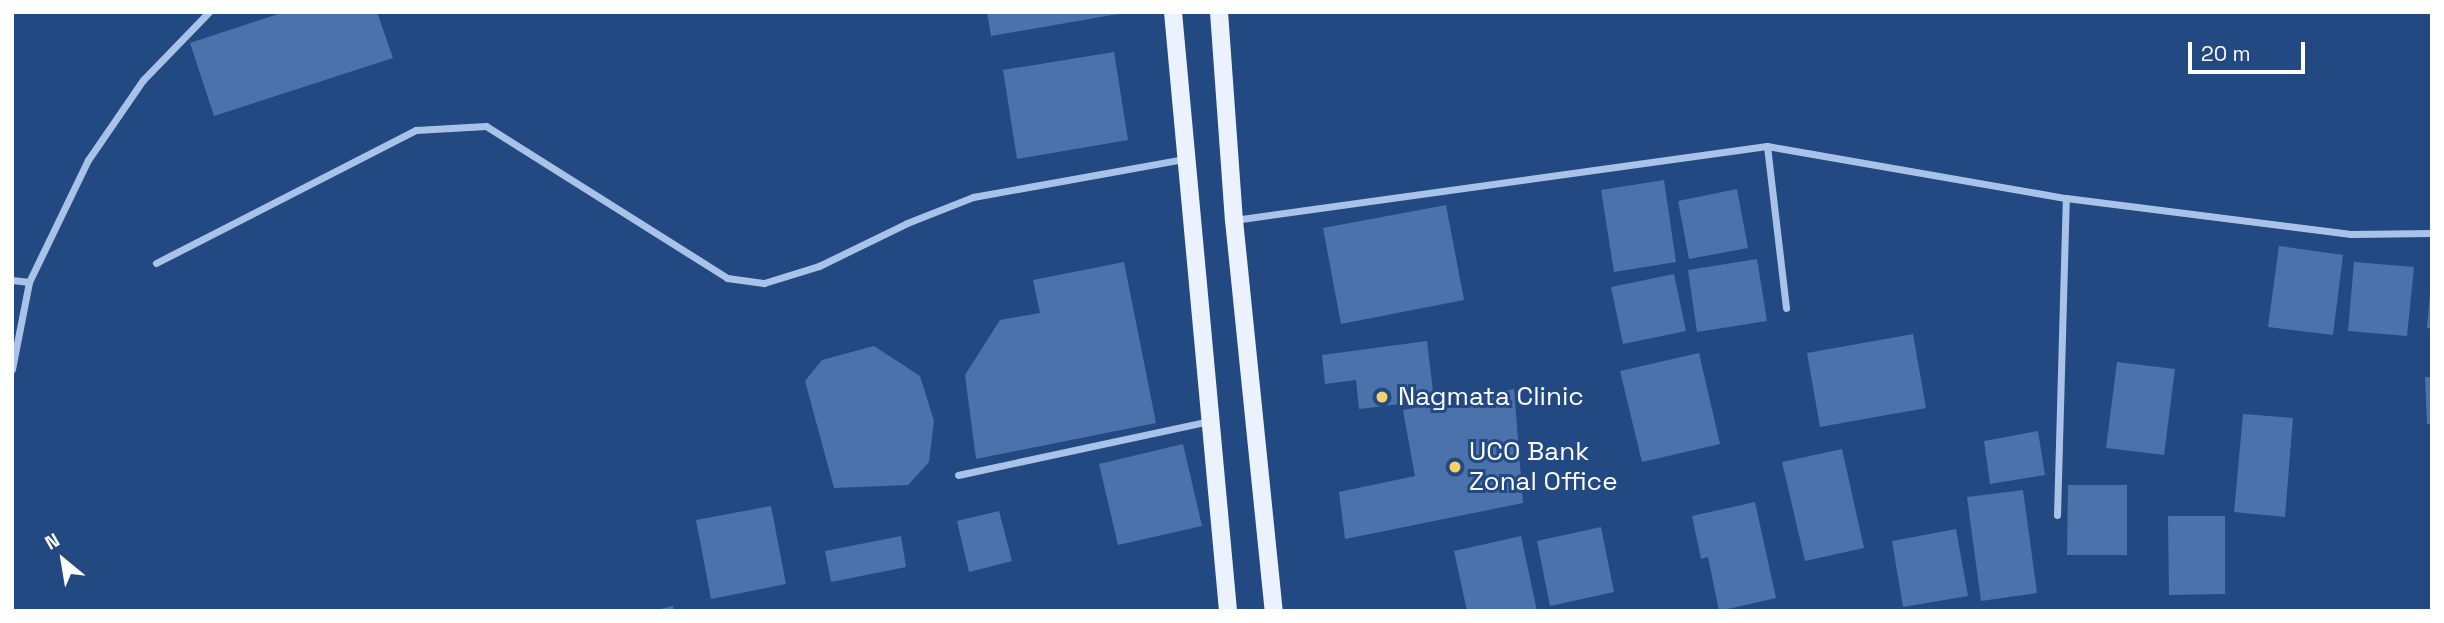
<!DOCTYPE html>
<style>
body{margin:0}
#map{position:relative;width:2444px;height:623px;overflow:hidden;background:#224982;font-family:"Space Grotesk",sans-serif}
div>[style]{position:absolute}
.building>*{inset:0;background:#4b72ab}
.minor>*{height:7px;margin:-3.5px;padding:0 3.5px;transform-origin:3.5px;border-radius:3.5px;background:#a9c3e8}
.primary>*{height:18px;margin:-9px;padding:0 9px;transform-origin:9px;border-radius:9px;background:#ebf2fd}
.dots>*{width:19px;height:19px;translate:-50% -50%;box-sizing:border-box;border:4px solid #224982;border-radius:50%}
span{translate:-50% -50%;white-space:nowrap;text-align:center;line-height:1.15;-webkit-text-stroke:6px #224982;paint-order:stroke}
.poi-label{font-size:26px;color:#fff}
.left{translate:0 -50%;text-align:left}
.frame{position:absolute;inset:0;border:14px solid #fff;pointer-events:none}
.north{position:absolute;left:28px;top:525px;width:70px;height:70px;-webkit-text-stroke:5px #224982;paint-order:stroke;rotate:330deg;font-size:19px;font-weight:700;line-height:28px;text-align:center;color:#fff}
.north::after{content:'';display:block;margin:auto;width:24px;height:32px;background:#fff;clip-path:polygon(50% 0,100% 100%,50% 72%,0 100%)}
.scale{position:absolute;left:2188px;top:42px;width:117px;height:32px;box-sizing:border-box;border:4px solid #fff;border-top:0;padding-left:9px;font-size:21px;line-height:24px;white-space:nowrap;color:#fff;-webkit-text-stroke:5px #224982;paint-order:stroke}
</style>
<div id="map">
<div class="building">
<i style="clip-path:polygon(284px 12px,377px 12px,393px 58px,214px 116px,190px 43px)"></i>
<i style="clip-path:polygon(987px 12px,1118px 12px,1118px 14px,991px 36px)"></i>
<i style="clip-path:polygon(1114px 52px,1128px 140px,1017px 159px,1003px 70px)"></i>
<i style="clip-path:polygon(1664px 180px,1676px 262px,1614px 272px,1601px 190px)"></i>
<i style="clip-path:polygon(1737px 189px,1748px 248px,1689px 259px,1678px 201px)"></i>
<i style="clip-path:polygon(1446px 205px,1464px 300px,1341px 324px,1323px 228px)"></i>
<i style="clip-path:polygon(2279px 246px,2343px 255px,2333px 335px,2268px 327px)"></i>
<i style="clip-path:polygon(1757px 259px,1767px 321px,1697px 332px,1688px 270px)"></i>
<i style="clip-path:polygon(1124px 262px,1156px 423px,976px 459px,965px 375px,1000px 320px,1040px 313px,1033px 280px)"></i>
<i style="clip-path:polygon(2354px 262px,2414px 267px,2407px 336px,2348px 331px)"></i>
<i style="clip-path:polygon(1674px 274px,1686px 331px,1623px 344px,1611px 287px)"></i>
<i style="clip-path:polygon(2430px 293px,2432px 293px,2432px 329px,2427px 328px)"></i>
<i style="clip-path:polygon(1913px 334px,1926px 408px,1820px 427px,1807px 353px)"></i>
<i style="clip-path:polygon(1427px 341px,1434px 400px,1359px 409px,1356px 380px,1325px 384px,1322px 355px)"></i>
<i style="clip-path:polygon(874px 346px,920px 376px,934px 421px,929px 462px,908px 485px,834px 488px,805px 381px,822px 360px)"></i>
<i style="clip-path:polygon(1699px 353px,1720px 444px,1642px 462px,1620px 371px)"></i>
<i style="clip-path:polygon(2117px 362px,2175px 369px,2164px 455px,2106px 448px)"></i>
<i style="clip-path:polygon(2425px 377px,2432px 377px,2432px 424px,2427px 424px)"></i>
<i style="clip-path:polygon(1514px 389px,1523px 503px,1345px 539px,1339px 492px,1415px 476px,1403px 410px)"></i>
<i style="clip-path:polygon(2243px 414px,2293px 418px,2285px 517px,2234px 512px)"></i>
<i style="clip-path:polygon(2038px 431px,2045px 475px,1990px 484px,1984px 441px)"></i>
<i style="clip-path:polygon(1183px 444px,1202px 526px,1118px 545px,1099px 464px)"></i>
<i style="clip-path:polygon(1842px 449px,1864px 548px,1805px 561px,1782px 462px)"></i>
<i style="clip-path:polygon(2068px 485px,2127px 485px,2127px 555px,2067px 555px)"></i>
<i style="clip-path:polygon(2023px 490px,2037px 593px,1981px 601px,1967px 497px)"></i>
<i style="clip-path:polygon(1755px 502px,1776px 598px,1719px 611px,1708px 557px,1701px 559px,1692px 516px)"></i>
<i style="clip-path:polygon(771px 506px,786px 584px,711px 599px,696px 520px)"></i>
<i style="clip-path:polygon(999px 511px,1012px 561px,969px 572px,957px 521px)"></i>
<i style="clip-path:polygon(2168px 516px,2225px 516px,2225px 594px,2169px 595px)"></i>
<i style="clip-path:polygon(1601px 527px,1614px 592px,1550px 606px,1537px 541px)"></i>
<i style="clip-path:polygon(1956px 529px,1968px 596px,1903px 607px,1892px 541px)"></i>
<i style="clip-path:polygon(901px 536px,906px 567px,831px 582px,825px 551px)"></i>
<i style="clip-path:polygon(1521px 536px,1537px 611px,1467px 611px,1454px 551px)"></i>
<i style="clip-path:polygon(673px 606px,674px 611px,656px 611px,656px 610px)"></i>
</div>
<div class="minor">
<i style="left:1767px;top:146px;width:163px;rotate:83.3deg"></i>
<i style="left:1234px;top:220px;width:538px;rotate:-7.9deg"></i>
<i style="left:1767px;top:146px;width:303px;rotate:9.9deg"></i>
<i style="left:2066px;top:198px;width:287px;rotate:7.2deg"></i>
<i style="left:2351px;top:234px;width:81px;rotate:-0.7deg"></i>
<i style="left:156px;top:263px;width:292px;rotate:-27.1deg"></i>
<i style="left:416px;top:130px;width:70px;rotate:-3.3deg"></i>
<i style="left:486px;top:126px;width:285px;rotate:32.2deg"></i>
<i style="left:727px;top:278px;width:37px;rotate:8deg"></i>
<i style="left:764px;top:283px;width:58px;rotate:-17.2deg"></i>
<i style="left:819px;top:266px;width:98px;rotate:-26deg"></i>
<i style="left:907px;top:223px;width:71px;rotate:-21.5deg"></i>
<i style="left:973px;top:197px;width:215px;rotate:-10.2deg"></i>
<i style="left:12px;top:280px;width:17px;rotate:7deg"></i>
<i style="left:12px;top:369px;width:89px;rotate:-78.9deg"></i>
<i style="left:29px;top:282px;width:136px;rotate:-64.2deg"></i>
<i style="left:88px;top:160px;width:97px;rotate:-55.5deg"></i>
<i style="left:143px;top:80px;width:95px;rotate:-45.9deg"></i>
<i style="left:958px;top:475px;width:258px;rotate:-12.1deg"></i>
<i style="left:2057px;top:515px;width:317px;rotate:-88.4deg"></i>
</div>
<div class="primary">
<i style="left:1173px;top:12px;width:602px;rotate:84.75deg"></i>
<i style="left:1219px;top:12px;width:209px;rotate:85.9deg"></i>
<i style="left:1234px;top:220px;width:393px;rotate:84.2deg"></i>
</div>
<div class="dots">
<i style="left:1382px;top:397px;background:#f4d16b"></i>
<i style="left:1455px;top:467px;background:#f4d16b"></i>
</div>
<div class="poi-label">
<span class="left" style="left:1398px;top:397px">Nagmata Clinic</span>
<span class="left" style="left:1469px;top:467px">UCO Bank<br>Zonal Office</span>
</div>
<div class="frame"></div>
<div class="north">N</div>
<div class="scale">20 m</div>
</div>
